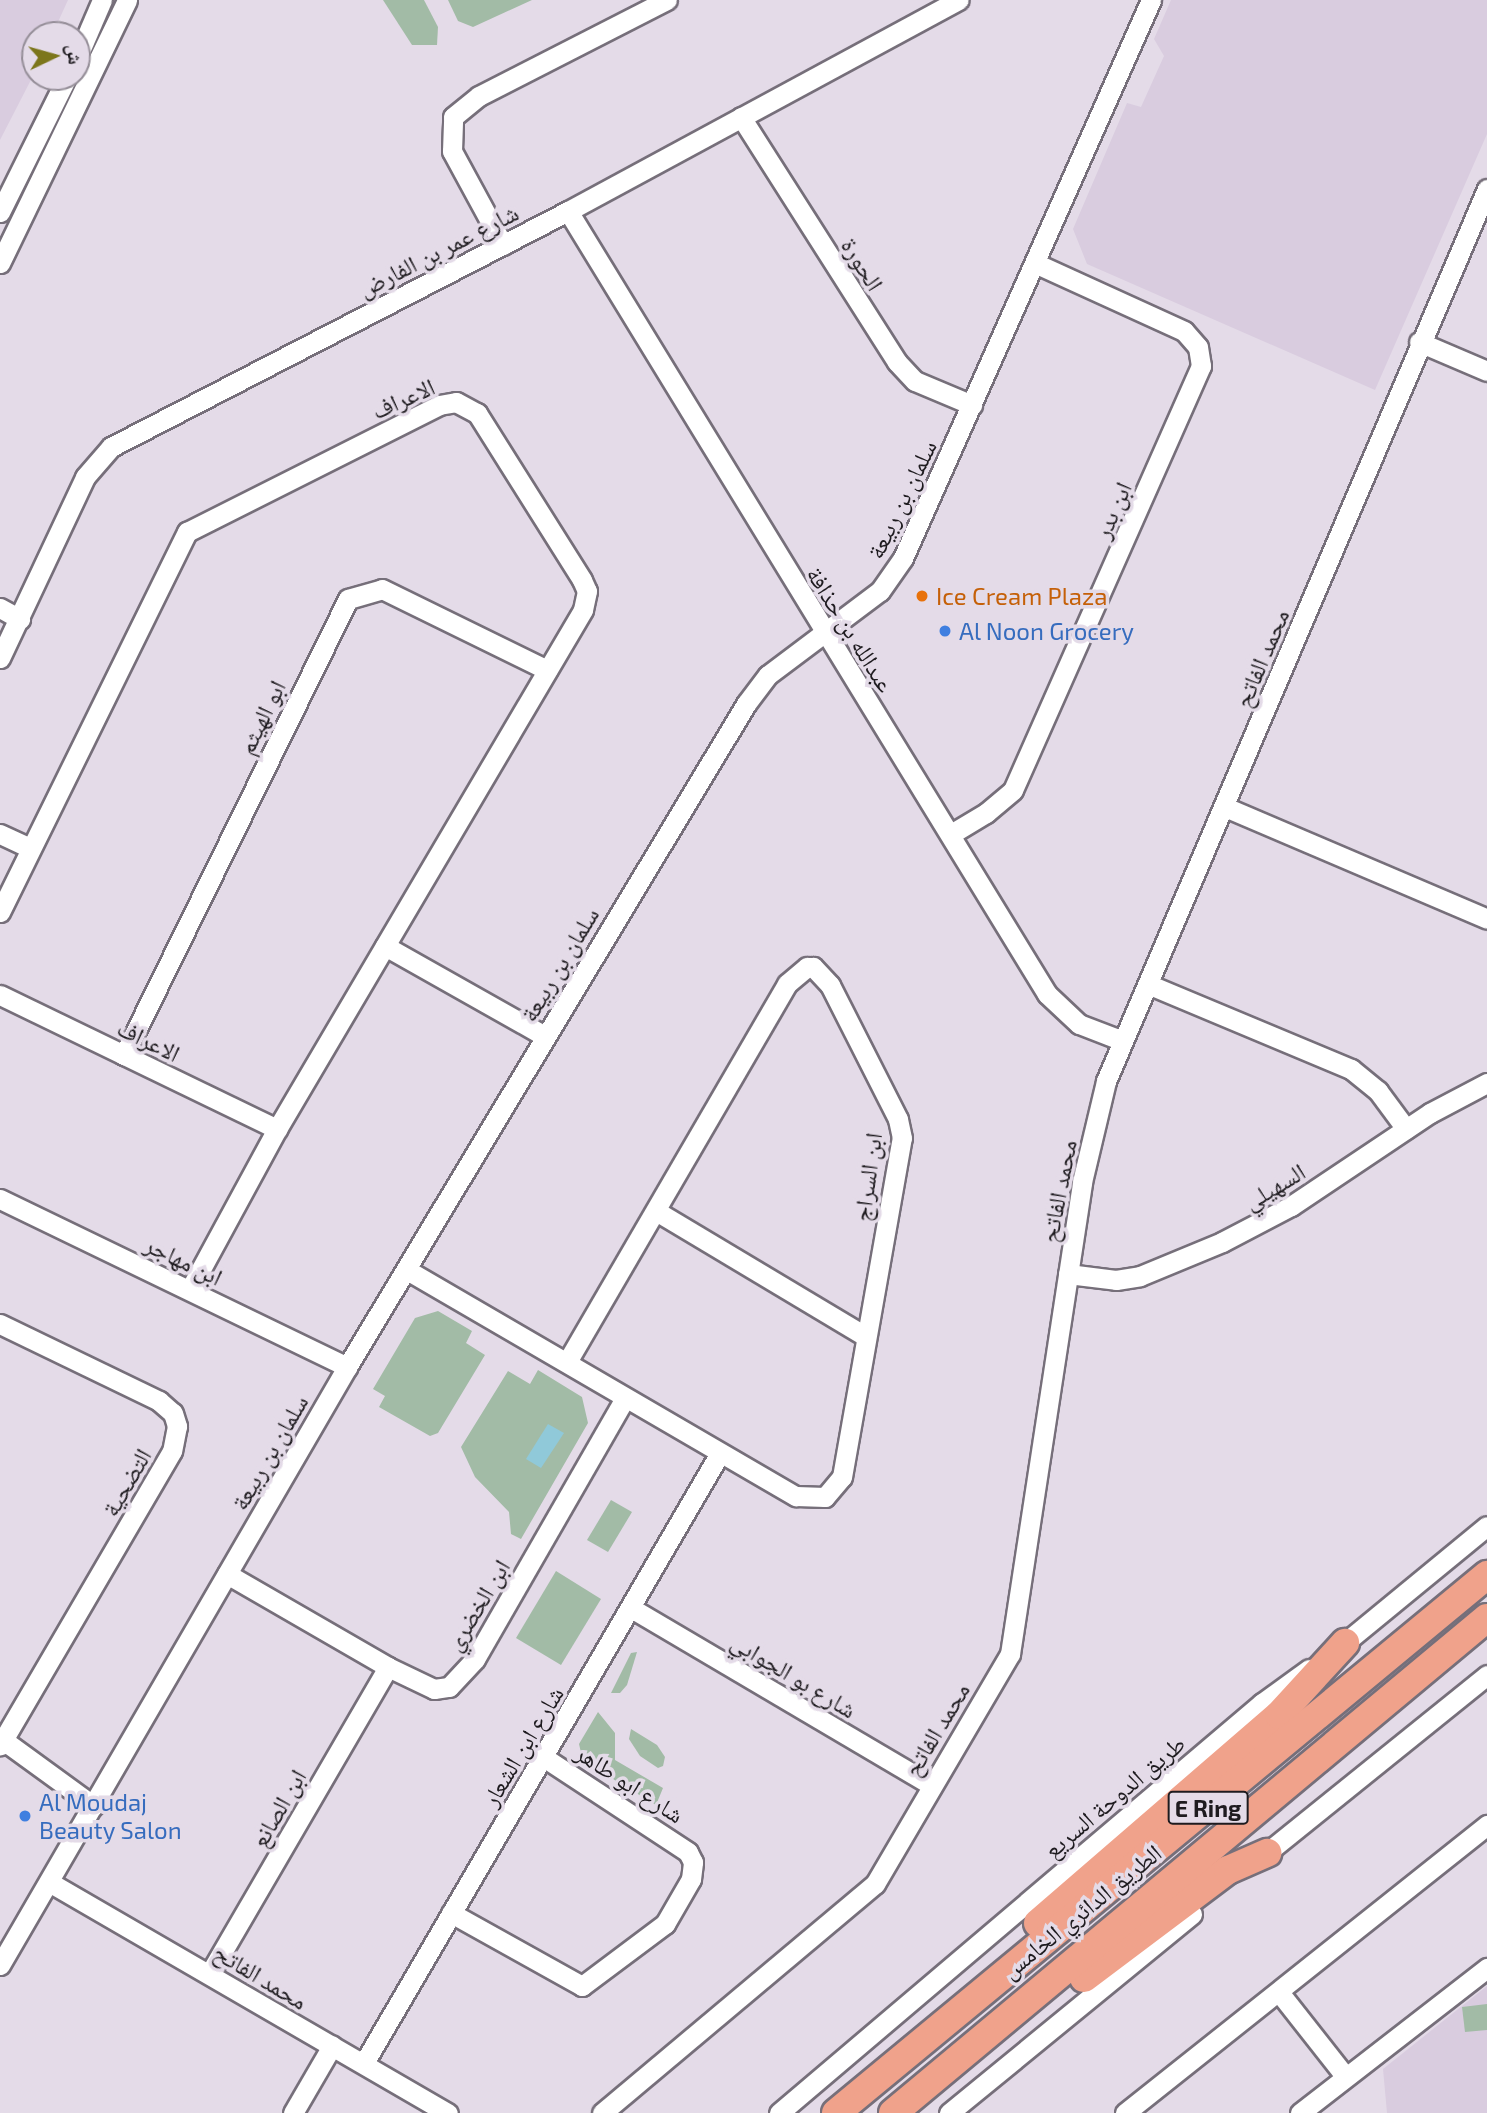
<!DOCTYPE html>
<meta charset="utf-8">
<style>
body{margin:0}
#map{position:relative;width:1487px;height:2113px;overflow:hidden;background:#e4dbe8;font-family:"Exo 2","Noto Naskh Arabic",sans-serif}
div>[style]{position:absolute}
.built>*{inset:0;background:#d9ccdf}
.green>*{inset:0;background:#a2bba6}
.water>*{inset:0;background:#90c9d9}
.roads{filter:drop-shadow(2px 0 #766f7a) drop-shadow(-2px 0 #766f7a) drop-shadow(0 2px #766f7a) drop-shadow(0 -2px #766f7a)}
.minor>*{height:19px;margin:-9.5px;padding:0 9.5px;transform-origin:9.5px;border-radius:9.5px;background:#fff}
.highway>*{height:28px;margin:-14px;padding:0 14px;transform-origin:14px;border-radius:14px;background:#f0a28b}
.dots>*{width:19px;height:19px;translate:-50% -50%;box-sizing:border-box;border:4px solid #e4dbe8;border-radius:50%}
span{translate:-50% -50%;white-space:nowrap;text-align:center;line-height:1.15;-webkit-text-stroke:7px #e4dbe8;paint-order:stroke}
.shield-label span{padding:2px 5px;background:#e4dbe8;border:2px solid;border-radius:5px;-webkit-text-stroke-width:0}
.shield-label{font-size:23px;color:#1e1b1f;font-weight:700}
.street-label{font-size:24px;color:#1e1b1f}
.food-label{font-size:24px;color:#c56008}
.left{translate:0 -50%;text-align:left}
.shop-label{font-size:24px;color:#366cbe}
.north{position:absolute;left:21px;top:21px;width:70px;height:70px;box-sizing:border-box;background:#e4dbe8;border:2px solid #958e98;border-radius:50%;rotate:85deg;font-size:19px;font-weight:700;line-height:28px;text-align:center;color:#1e1b1f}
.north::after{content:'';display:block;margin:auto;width:24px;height:32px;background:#7c761b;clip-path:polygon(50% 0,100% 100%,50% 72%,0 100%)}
</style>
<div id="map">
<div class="built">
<i style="clip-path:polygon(0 0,68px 0,52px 35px,35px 35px,35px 72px,0 140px)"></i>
<i style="clip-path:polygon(1171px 0,1487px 0,1487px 134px,1375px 390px,1087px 264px,1073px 229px,1127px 103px,1141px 107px,1164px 56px,1154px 39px)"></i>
<i style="clip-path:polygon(1487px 1986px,1487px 2113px,1387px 2113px,1383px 2069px)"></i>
</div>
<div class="green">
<i style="clip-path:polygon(383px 0,424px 0,438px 27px,437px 45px,412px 45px)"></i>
<i style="clip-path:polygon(448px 0,532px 0,473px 27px,458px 21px)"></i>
<i style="clip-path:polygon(438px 1311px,472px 1331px,466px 1343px,485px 1355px,438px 1433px,430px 1436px,379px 1407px,385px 1396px,373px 1389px,415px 1318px)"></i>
<i style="clip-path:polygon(538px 1370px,582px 1397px,588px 1423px,521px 1539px,511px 1534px,509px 1512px,475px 1477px,461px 1447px,508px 1371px,530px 1384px)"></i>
<i style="clip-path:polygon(611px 1500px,632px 1512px,608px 1552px,587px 1540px)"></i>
<i style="clip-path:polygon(556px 1571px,601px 1599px,561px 1665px,516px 1638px)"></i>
<i style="clip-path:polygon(637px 1652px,627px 1685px,620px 1693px,611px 1693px,631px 1653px)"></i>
<i style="clip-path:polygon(598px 1712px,615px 1733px,615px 1760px,663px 1788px,656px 1805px,583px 1761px,579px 1744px)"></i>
<i style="clip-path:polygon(631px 1729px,657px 1745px,665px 1757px,663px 1766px,658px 1768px,640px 1756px,629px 1739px)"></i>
<i style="clip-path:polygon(1487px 2004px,1487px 2030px,1465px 2032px,1462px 2007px)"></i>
</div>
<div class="water">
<i style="clip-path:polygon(548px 1424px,564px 1433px,541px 1468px,526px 1459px)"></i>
</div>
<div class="roads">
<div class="minor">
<i style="left:77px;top:58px;width:63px;rotate:-66.7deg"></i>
<i style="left:741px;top:117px;width:290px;rotate:57.5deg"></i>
<i style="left:897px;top:362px;width:26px;rotate:47deg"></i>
<i style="left:915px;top:381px;width:62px;rotate:22.8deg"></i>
<i style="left:568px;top:211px;width:918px;rotate:58.54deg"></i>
<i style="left:1047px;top:994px;width:44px;rotate:43.2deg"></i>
<i style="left:1079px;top:1024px;width:47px;rotate:21.1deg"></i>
<i style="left:0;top:212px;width:151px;rotate:-63.6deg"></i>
<i style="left:503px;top:245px;width:107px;rotate:-118.5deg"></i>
<i style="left:452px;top:151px;width:34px;rotate:-88deg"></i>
<i style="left:453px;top:117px;width:33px;rotate:-39deg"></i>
<i style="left:479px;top:96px;width:211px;rotate:-27.1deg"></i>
<i style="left:0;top:263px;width:292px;rotate:-64.2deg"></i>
<i style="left:1419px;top:342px;width:74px;rotate:23.1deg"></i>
<i style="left:0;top:608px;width:23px;rotate:29deg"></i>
<i style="left:0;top:658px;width:200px;rotate:-64.8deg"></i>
<i style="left:85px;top:477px;width:40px;rotate:-49deg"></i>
<i style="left:111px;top:447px;width:514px;rotate:-27.31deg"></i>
<i style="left:568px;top:211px;width:444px;rotate:-28.4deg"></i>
<i style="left:1225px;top:807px;width:285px;rotate:23.1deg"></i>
<i style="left:0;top:834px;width:33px;rotate:25deg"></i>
<i style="left:951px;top:834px;width:41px;rotate:-31deg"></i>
<i style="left:986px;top:813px;width:35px;rotate:-40deg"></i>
<i style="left:1013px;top:790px;width:464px;rotate:-66.1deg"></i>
<i style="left:1201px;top:366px;width:19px;rotate:-99deg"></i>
<i style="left:1198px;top:347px;width:21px;rotate:-131deg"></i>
<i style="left:1184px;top:331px;width:164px;rotate:-155.5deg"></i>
<i style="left:0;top:912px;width:424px;rotate:-63.8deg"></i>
<i style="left:187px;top:532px;width:282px;rotate:-26.7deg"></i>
<i style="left:439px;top:405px;width:17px;rotate:-10deg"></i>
<i style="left:456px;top:402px;width:24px;rotate:28deg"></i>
<i style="left:477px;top:413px;width:197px;rotate:57.8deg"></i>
<i style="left:582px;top:580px;width:12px;rotate:66deg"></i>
<i style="left:587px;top:591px;width:19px;rotate:102deg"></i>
<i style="left:583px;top:610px;width:602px;rotate:120.52deg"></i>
<i style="left:277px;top:1129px;width:182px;rotate:118.5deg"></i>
<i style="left:385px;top:946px;width:181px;rotate:29.4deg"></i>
<i style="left:1150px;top:985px;width:218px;rotate:22.7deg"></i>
<i style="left:1351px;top:1069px;width:35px;rotate:39deg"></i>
<i style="left:1378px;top:1091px;width:47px;rotate:53.6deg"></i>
<i style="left:0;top:995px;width:308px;rotate:25.8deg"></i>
<i style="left:124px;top:1055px;width:508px;rotate:-63.84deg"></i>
<i style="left:348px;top:599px;width:35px;rotate:-16deg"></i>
<i style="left:382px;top:589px;width:184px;rotate:26.1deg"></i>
<i style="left:0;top:1199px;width:386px;rotate:25.8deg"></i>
<i style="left:656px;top:1211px;width:244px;rotate:30.9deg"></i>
<i style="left:407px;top:1270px;width:450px;rotate:30.2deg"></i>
<i style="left:796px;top:1496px;width:29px;rotate:2deg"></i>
<i style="left:825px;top:1497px;width:26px;rotate:-50deg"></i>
<i style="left:842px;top:1477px;width:344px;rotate:-80deg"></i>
<i style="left:902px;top:1138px;width:19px;rotate:-102deg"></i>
<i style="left:898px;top:1119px;width:150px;rotate:-116.9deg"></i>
<i style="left:830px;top:985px;width:25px;rotate:-133deg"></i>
<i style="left:813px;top:967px;width:6px;rotate:180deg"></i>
<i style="left:807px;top:967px;width:26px;rotate:140deg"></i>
<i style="left:787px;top:984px;width:436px;rotate:120.2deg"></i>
<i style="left:1068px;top:1274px;width:48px;rotate:7.1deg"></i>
<i style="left:1116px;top:1280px;width:24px;rotate:-9deg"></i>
<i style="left:1140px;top:1276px;width:89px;rotate:-22.5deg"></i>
<i style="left:1222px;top:1242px;width:78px;rotate:-27.6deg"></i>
<i style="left:1291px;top:1206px;width:167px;rotate:-33.8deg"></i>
<i style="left:1430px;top:1113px;width:64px;rotate:-27.8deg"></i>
<i style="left:0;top:1324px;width:177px;rotate:25.8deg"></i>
<i style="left:159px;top:1401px;width:18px;rotate:41deg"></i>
<i style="left:173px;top:1413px;width:14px;rotate:73deg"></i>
<i style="left:177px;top:1426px;width:25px;rotate:101deg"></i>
<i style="left:172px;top:1451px;width:341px;rotate:120.3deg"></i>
<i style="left:227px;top:1574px;width:186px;rotate:30deg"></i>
<i style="left:388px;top:1667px;width:51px;rotate:25.6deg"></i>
<i style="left:434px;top:1689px;width:15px;rotate:-8deg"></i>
<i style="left:449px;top:1687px;width:38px;rotate:-47deg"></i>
<i style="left:475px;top:1659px;width:301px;rotate:-60.1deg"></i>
<i style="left:631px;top:1608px;width:348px;rotate:30.5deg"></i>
<i style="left:1336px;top:1650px;width:195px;rotate:-39.4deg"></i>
<i style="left:3px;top:1740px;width:112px;rotate:36deg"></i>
<i style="left:1259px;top:1859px;width:293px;rotate:-38.9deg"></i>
<i style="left:49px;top:1882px;width:461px;rotate:30.1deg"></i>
<i style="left:451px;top:1913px;width:150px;rotate:29.1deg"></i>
<i style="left:582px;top:1986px;width:104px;rotate:-36.8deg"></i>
<i style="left:665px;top:1924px;width:52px;rotate:-60deg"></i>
<i style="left:691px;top:1879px;width:17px;rotate:-83deg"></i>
<i style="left:693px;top:1862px;width:11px;rotate:-117deg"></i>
<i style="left:688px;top:1852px;width:171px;rotate:-146.7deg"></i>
<i style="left:0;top:1965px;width:691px;rotate:-59.87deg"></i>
<i style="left:347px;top:1367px;width:774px;rotate:-58.96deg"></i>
<i style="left:746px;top:704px;width:36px;rotate:-53deg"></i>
<i style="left:768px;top:675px;width:140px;rotate:-36.9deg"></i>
<i style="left:880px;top:591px;width:40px;rotate:-55.1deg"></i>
<i style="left:903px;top:558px;width:611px;rotate:-66.04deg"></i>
<i style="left:210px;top:1973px;width:354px;rotate:-59.8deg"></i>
<i style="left:1279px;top:1992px;width:107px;rotate:51.8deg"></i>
<i style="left:364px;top:2063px;width:706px;rotate:-59.73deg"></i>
<i style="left:293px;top:2113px;width:78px;rotate:-59.8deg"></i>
<i style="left:602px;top:2113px;width:356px;rotate:-40deg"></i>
<i style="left:875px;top:1884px;width:267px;rotate:-59.6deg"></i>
<i style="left:1010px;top:1654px;width:477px;rotate:-81.3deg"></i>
<i style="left:1082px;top:1182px;width:104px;rotate:-76.6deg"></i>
<i style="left:1106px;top:1081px;width:970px;rotate:-66.87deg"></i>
<i style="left:779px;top:2113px;width:634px;rotate:-40.33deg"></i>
<i style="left:1262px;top:1703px;width:58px;rotate:-35.9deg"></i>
<i style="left:949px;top:2113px;width:314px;rotate:-39.3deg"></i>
<i style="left:1125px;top:2113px;width:463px;rotate:-38.5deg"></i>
<i style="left:1300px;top:2113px;width:237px;rotate:-37.8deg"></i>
</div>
<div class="highway">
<i style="left:1038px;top:1923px;width:318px;rotate:-40.8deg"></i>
<i style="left:1279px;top:1715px;width:98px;rotate:-47.5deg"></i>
<i style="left:1084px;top:1978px;width:180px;rotate:-36.9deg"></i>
<i style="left:1228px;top:1870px;width:43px;rotate:-23.6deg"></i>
<i style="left:836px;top:2113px;width:845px;rotate:-39.57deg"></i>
<i style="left:893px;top:2113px;width:773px;rotate:-39.81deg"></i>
</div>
</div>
<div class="dots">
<i style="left:922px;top:596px;background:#e8710a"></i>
<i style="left:945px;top:631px;background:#3f7fe0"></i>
<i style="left:25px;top:1816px;background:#3f7fe0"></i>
</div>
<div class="shield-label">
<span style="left:1208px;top:1808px">E Ring</span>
</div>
<div class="street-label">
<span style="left:438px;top:250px;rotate:-27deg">شارع عمر بن الفارض</span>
<span style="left:863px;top:264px;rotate:58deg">الحورة</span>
<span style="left:403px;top:398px;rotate:-24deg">الاعراف</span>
<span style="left:901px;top:499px;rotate:-64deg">سلمان بن ربيعة</span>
<span style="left:1112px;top:510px;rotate:-66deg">ابن بدر</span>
<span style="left:851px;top:629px;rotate:58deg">عبدالله بن حذافة</span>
<span style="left:1261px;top:658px;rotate:-67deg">محمد الفاتح</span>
<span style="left:261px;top:717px;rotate:-64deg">ابو الهيثم</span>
<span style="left:559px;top:964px;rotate:-59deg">سلمان بن ربيعة</span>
<span style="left:149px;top:1040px;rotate:26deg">الاعراف</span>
<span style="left:867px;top:1177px;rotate:-82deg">ابن السراج</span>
<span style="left:1274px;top:1186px;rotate:-31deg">السهيلي</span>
<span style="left:1058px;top:1191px;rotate:-79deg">محمد الفاتح</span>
<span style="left:184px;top:1260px;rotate:26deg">ابن مهاجر</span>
<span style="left:269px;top:1452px;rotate:-60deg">سلمان بن ربيعة</span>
<span style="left:126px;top:1482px;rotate:-60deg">التضحية</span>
<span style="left:477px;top:1605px;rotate:-59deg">ابن الخضري</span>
<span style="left:794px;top:1675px;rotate:31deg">شارع بو الجوابي</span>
<span style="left:936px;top:1729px;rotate:-59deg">محمد الفاتح</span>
<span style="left:522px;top:1746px;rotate:-59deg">شارع ابن الشعار</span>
<span style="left:630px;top:1783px;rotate:33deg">شارع ابو طاهر</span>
<span style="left:1114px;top:1796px;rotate:-40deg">طريق الدوحة السريع</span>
<span style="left:278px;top:1808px;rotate:-60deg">ابن الصانع</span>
<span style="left:1081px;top:1911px;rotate:-39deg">الطريق الدائري الخامس</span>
<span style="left:261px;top:1976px;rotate:31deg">محمد الفاتح</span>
</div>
<div class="food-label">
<span class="left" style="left:936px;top:596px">Ice Cream Plaza</span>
</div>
<div class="shop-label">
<span class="left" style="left:959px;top:631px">Al Noon Grocery</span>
<span class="left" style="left:39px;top:1816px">Al Moudaj<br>Beauty Salon</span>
</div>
<div class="north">ش</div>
</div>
